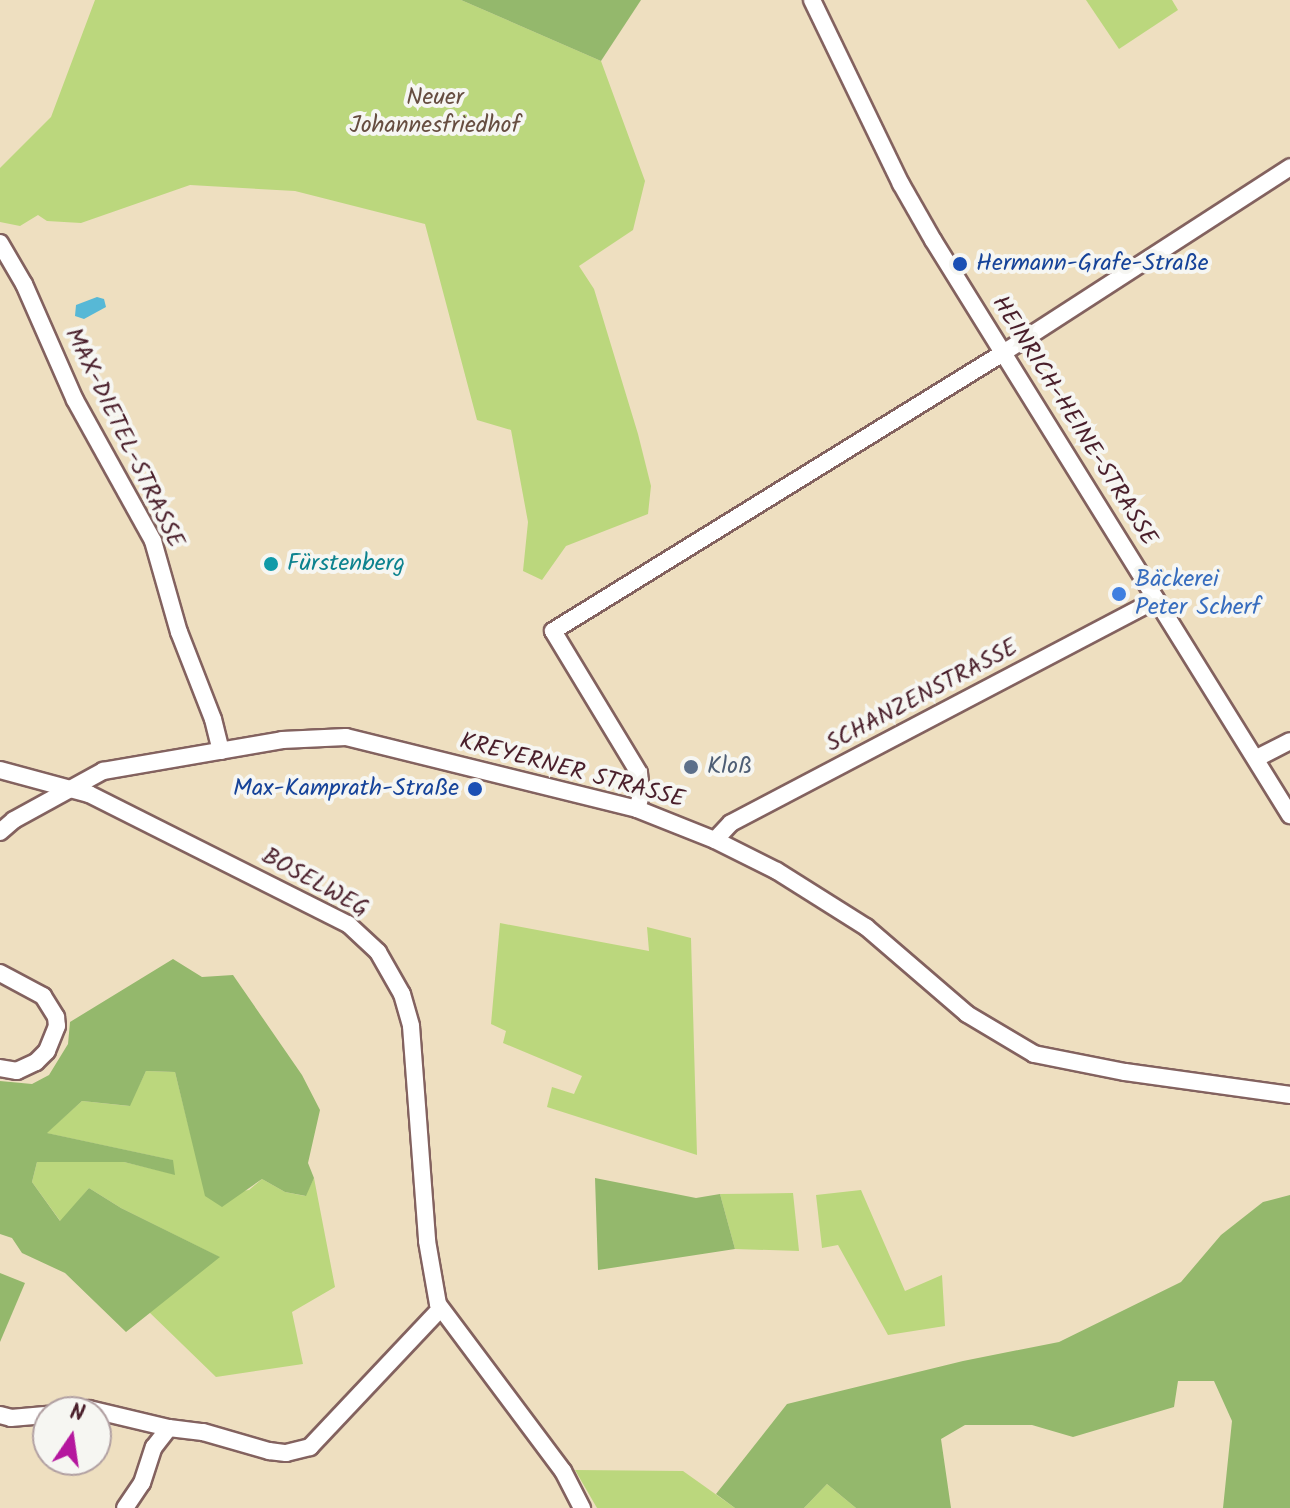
<!DOCTYPE html>
<meta charset="utf-8">
<style>
body{margin:0}
#map{position:relative;width:1290px;height:1508px;overflow:hidden;background:#eedfc0;font-family:Kalam,sans-serif}
div>[style]{position:absolute}
.green>*{inset:0;background:#bbd77d}
.forest>*{inset:0;background:#94b86c}
.water>*{inset:0;background:#57b8d6}
.roads{filter:drop-shadow(2px 0 #83625f) drop-shadow(-2px 0 #83625f) drop-shadow(0 2px #83625f) drop-shadow(0 -2px #83625f)}
.minor>*{height:16px;margin:-8px;padding:0 8px;transform-origin:8px;border-radius:8px;background:#fff}
.dots>*{width:22px;height:22px;translate:-50% -50%;box-sizing:border-box;border:4px solid #f6f6f2;border-radius:50%}
span{translate:-50% -50%;white-space:nowrap;text-align:center;line-height:1.15;-webkit-text-stroke:8px #f6f6f2;paint-order:stroke}
.park-label{font-size:24px;color:#664d40}
.transit-label{font-size:24px;color:#164399}
.left{translate:0 -50%;text-align:left}
.right{translate:-100% -50%;text-align:right}
.street-label{font-size:24px;color:#4a1f2b}
.culture-label{font-size:24px;color:#0d838f}
.shop-label{font-size:24px;color:#366cbe}
.service-label{font-size:24px;color:#4e5e75}
.north{position:absolute;left:32px;top:1396px;width:80px;height:80px;box-sizing:border-box;background:#f6f6f2;border:2px solid #b1a0a2;border-radius:50%;rotate:13deg;font-size:22px;font-weight:700;line-height:32px;text-align:center;color:#4a1f2b}
.north::after{content:'';display:block;margin:auto;width:28px;height:36px;background:#b5179e;clip-path:polygon(50% 0,100% 100%,50% 72%,0 100%)}
</style>
<div id="map">
<div class="green">
<i style="clip-path:polygon(95px 0,461px 0,601px 61px,645px 181px,633px 230px,579px 266px,594px 289px,638px 434px,651px 486px,648px 514px,566px 546px,542px 580px,523px 571px,528px 522px,511px 430px,477px 420px,425px 224px,295px 191px,190px 185px,81px 223px,47px 221px,38px 215px,20px 226px,0 222px,0 168px,51px 117px)"></i>
<i style="clip-path:polygon(1086px 0,1172px 0,1178px 10px,1119px 49px)"></i>
<i style="clip-path:polygon(500px 923px,649px 951px,647px 927px,691px 938px,697px 1155px,547px 1107px,552px 1087px,574px 1094px,582px 1076px,503px 1043px,506px 1031px,491px 1024px)"></i>
<i style="clip-path:polygon(146px 1071px,175px 1072px,206px 1196px,249px 1190px,262px 1179px,285px 1192px,305px 1196px,314px 1178px,335px 1287px,292px 1312px,303px 1364px,216px 1377px,148px 1311px,219px 1257px,121px 1208px,89px 1188px,61px 1222px,32px 1182px,37px 1162px,51px 1160px,124px 1162px,174px 1174px,172px 1160px,46px 1133px,82px 1101px,129px 1106px)"></i>
<i style="clip-path:polygon(861px 1190px,905px 1291px,942px 1275px,945px 1326px,888px 1335px,838px 1245px,822px 1248px,816px 1195px)"></i>
<i style="clip-path:polygon(793px 1193px,799px 1251px,735px 1249px,720px 1194px)"></i>
<i style="clip-path:polygon(575px 1470px,683px 1471px,735px 1508px,597px 1508px)"></i>
<i style="clip-path:polygon(827px 1484px,856px 1508px,804px 1508px)"></i>
</div>
<div class="forest">
<i style="clip-path:polygon(461px 0,641px 0,601px 61px)"></i>
<i style="clip-path:polygon(173px 959px,202px 977px,233px 975px,302px 1075px,320px 1110px,308px 1163px,314px 1178px,306px 1196px,285px 1192px,262px 1179px,222px 1207px,205px 1196px,175px 1072px,146px 1071px,130px 1106px,82px 1101px,47px 1133px,173px 1160px,175px 1175px,124px 1162px,37px 1162px,32px 1182px,60px 1221px,89px 1188px,121px 1208px,220px 1257px,126px 1332px,65px 1273px,22px 1253px,12px 1238px,0 1234px,0 1081px,32px 1084px,49px 1075px,68px 1044px,70px 1022px)"></i>
<i style="clip-path:polygon(595px 1178px,696px 1198px,720px 1194px,735px 1249px,598px 1270px)"></i>
<i style="clip-path:polygon(1290px 1195px,1290px 1508px,1223px 1508px,1232px 1421px,1214px 1381px,1178px 1381px,1174px 1407px,1073px 1437px,1032px 1425px,965px 1425px,941px 1439px,951px 1508px,856px 1508px,827px 1484px,804px 1508px,735px 1508px,716px 1494px,787px 1404px,963px 1361px,1059px 1342px,1181px 1282px,1221px 1235px,1263px 1202px)"></i>
<i style="clip-path:polygon(0 1273px,25px 1283px,0 1342px)"></i>
</div>
<div class="water">
<i style="clip-path:polygon(97px 297px,104px 299px,106px 307px,84px 319px,75px 316px,76px 305px)"></i>
</div>
<div class="roads">
<div class="minor">
<i style="left:812px;top:0;width:204px;rotate:64.2deg"></i>
<i style="left:901px;top:184px;width:64px;rotate:60.3deg"></i>
<i style="left:933px;top:240px;width:677px;rotate:58.17deg"></i>
<i style="left:0;top:243px;width:48px;rotate:59.7deg"></i>
<i style="left:24px;top:284px;width:127px;rotate:66.3deg"></i>
<i style="left:75px;top:400px;width:161px;rotate:61deg"></i>
<i style="left:153px;top:541px;width:95px;rotate:74.1deg"></i>
<i style="left:179px;top:632px;width:93px;rotate:68.7deg"></i>
<i style="left:213px;top:719px;width:33px;rotate:76deg"></i>
<i style="left:1257px;top:758px;width:37px;rotate:-27deg"></i>
<i style="left:0;top:770px;width:92px;rotate:15.1deg"></i>
<i style="left:89px;top:794px;width:290px;rotate:26.7deg"></i>
<i style="left:348px;top:924px;width:41px;rotate:43deg"></i>
<i style="left:378px;top:952px;width:48px;rotate:60.3deg"></i>
<i style="left:402px;top:994px;width:33px;rotate:74deg"></i>
<i style="left:411px;top:1026px;width:216px;rotate:85.7deg"></i>
<i style="left:427px;top:1241px;width:64px;rotate:80.1deg"></i>
<i style="left:438px;top:1304px;width:209px;rotate:53.2deg"></i>
<i style="left:563px;top:1471px;width:42px;rotate:62.8deg"></i>
<i style="left:637px;top:809px;width:15px;rotate:-74deg"></i>
<i style="left:641px;top:795px;width:22px;rotate:-95deg"></i>
<i style="left:639px;top:773px;width:166px;rotate:-121.2deg"></i>
<i style="left:553px;top:631px;width:529px;rotate:-31.71deg"></i>
<i style="left:1003px;top:353px;width:342px;rotate:-32.9deg"></i>
<i style="left:0;top:832px;width:18px;rotate:-41deg"></i>
<i style="left:14px;top:820px;width:102px;rotate:-28.8deg"></i>
<i style="left:103px;top:771px;width:182px;rotate:-9.8deg"></i>
<i style="left:282px;top:740px;width:64px;rotate:-2.7deg"></i>
<i style="left:346px;top:737px;width:300px;rotate:13.9deg"></i>
<i style="left:637px;top:809px;width:84px;rotate:21.7deg"></i>
<i style="left:715px;top:840px;width:69px;rotate:26.6deg"></i>
<i style="left:777px;top:871px;width:105px;rotate:32.2deg"></i>
<i style="left:866px;top:927px;width:133px;rotate:40.7deg"></i>
<i style="left:967px;top:1014px;width:78px;rotate:30.8deg"></i>
<i style="left:1034px;top:1054px;width:93px;rotate:11.2deg"></i>
<i style="left:1125px;top:1072px;width:167px;rotate:7.9deg"></i>
<i style="left:715px;top:840px;width:23px;rotate:-47deg"></i>
<i style="left:731px;top:823px;width:480px;rotate:-27.7deg"></i>
<i style="left:0;top:973px;width:49px;rotate:28.1deg"></i>
<i style="left:43px;top:996px;width:25px;rotate:58deg"></i>
<i style="left:56px;top:1017px;width:9px;rotate:84deg"></i>
<i style="left:57px;top:1026px;width:27px;rotate:112deg"></i>
<i style="left:47px;top:1051px;width:16px;rotate:135deg"></i>
<i style="left:36px;top:1062px;width:21px;rotate:155deg"></i>
<i style="left:17px;top:1071px;width:17px;rotate:-170deg"></i>
<i style="left:63px;top:1412px;width:26px;rotate:-7deg"></i>
<i style="left:89px;top:1409px;width:82px;rotate:13.4deg"></i>
<i style="left:0;top:1415px;width:11px;rotate:15deg"></i>
<i style="left:11px;top:1418px;width:37px;rotate:-5deg"></i>
<i style="left:125px;top:1508px;width:30px;rotate:-56deg"></i>
<i style="left:142px;top:1483px;width:38px;rotate:-72deg"></i>
<i style="left:154px;top:1447px;width:24px;rotate:-52deg"></i>
<i style="left:169px;top:1428px;width:34px;rotate:7deg"></i>
<i style="left:203px;top:1432px;width:69px;rotate:16.1deg"></i>
<i style="left:269px;top:1451px;width:17px;rotate:7deg"></i>
<i style="left:286px;top:1453px;width:25px;rotate:-14deg"></i>
<i style="left:310px;top:1447px;width:190px;rotate:-46.7deg"></i>
</div>
</div>
<div class="dots">
<i style="left:960px;top:264px;background:#1a4fb4"></i>
<i style="left:271px;top:564px;background:#0f9aa8"></i>
<i style="left:1119px;top:594px;background:#3f7fe0"></i>
<i style="left:691px;top:767px;background:#5c6f8a"></i>
<i style="left:475px;top:789px;background:#1a4fb4"></i>
</div>
<div class="park-label">
<span style="left:435px;top:112px">Neuer<br>Johannesfriedhof</span>
</div>
<div class="transit-label">
<span class="left" style="left:976px;top:264px">Hermann-Grafe-Straße</span>
<span class="right" style="left:459px;top:789px">Max-Kamprath-Straße</span>
</div>
<div class="street-label">
<span style="left:1074px;top:421px;rotate:58deg">HEINRICH-HEINE-STRASSE</span>
<span style="left:124px;top:438px;rotate:64deg">MAX-DIETEL-STRASSE</span>
<span style="left:922px;top:696px;rotate:-28deg">SCHANZENSTRASSE</span>
<span style="left:572px;top:771px;rotate:15deg">KREYERNER STRASSE</span>
<span style="left:315px;top:883px;rotate:29deg">BOSELWEG</span>
</div>
<div class="culture-label">
<span class="left" style="left:287px;top:564px">Fürstenberg</span>
</div>
<div class="shop-label">
<span class="left" style="left:1135px;top:594px">Bäckerei<br>Peter Scherf</span>
</div>
<div class="service-label">
<span class="left" style="left:707px;top:767px">Kloß</span>
</div>
<div class="north">N</div>
</div>
